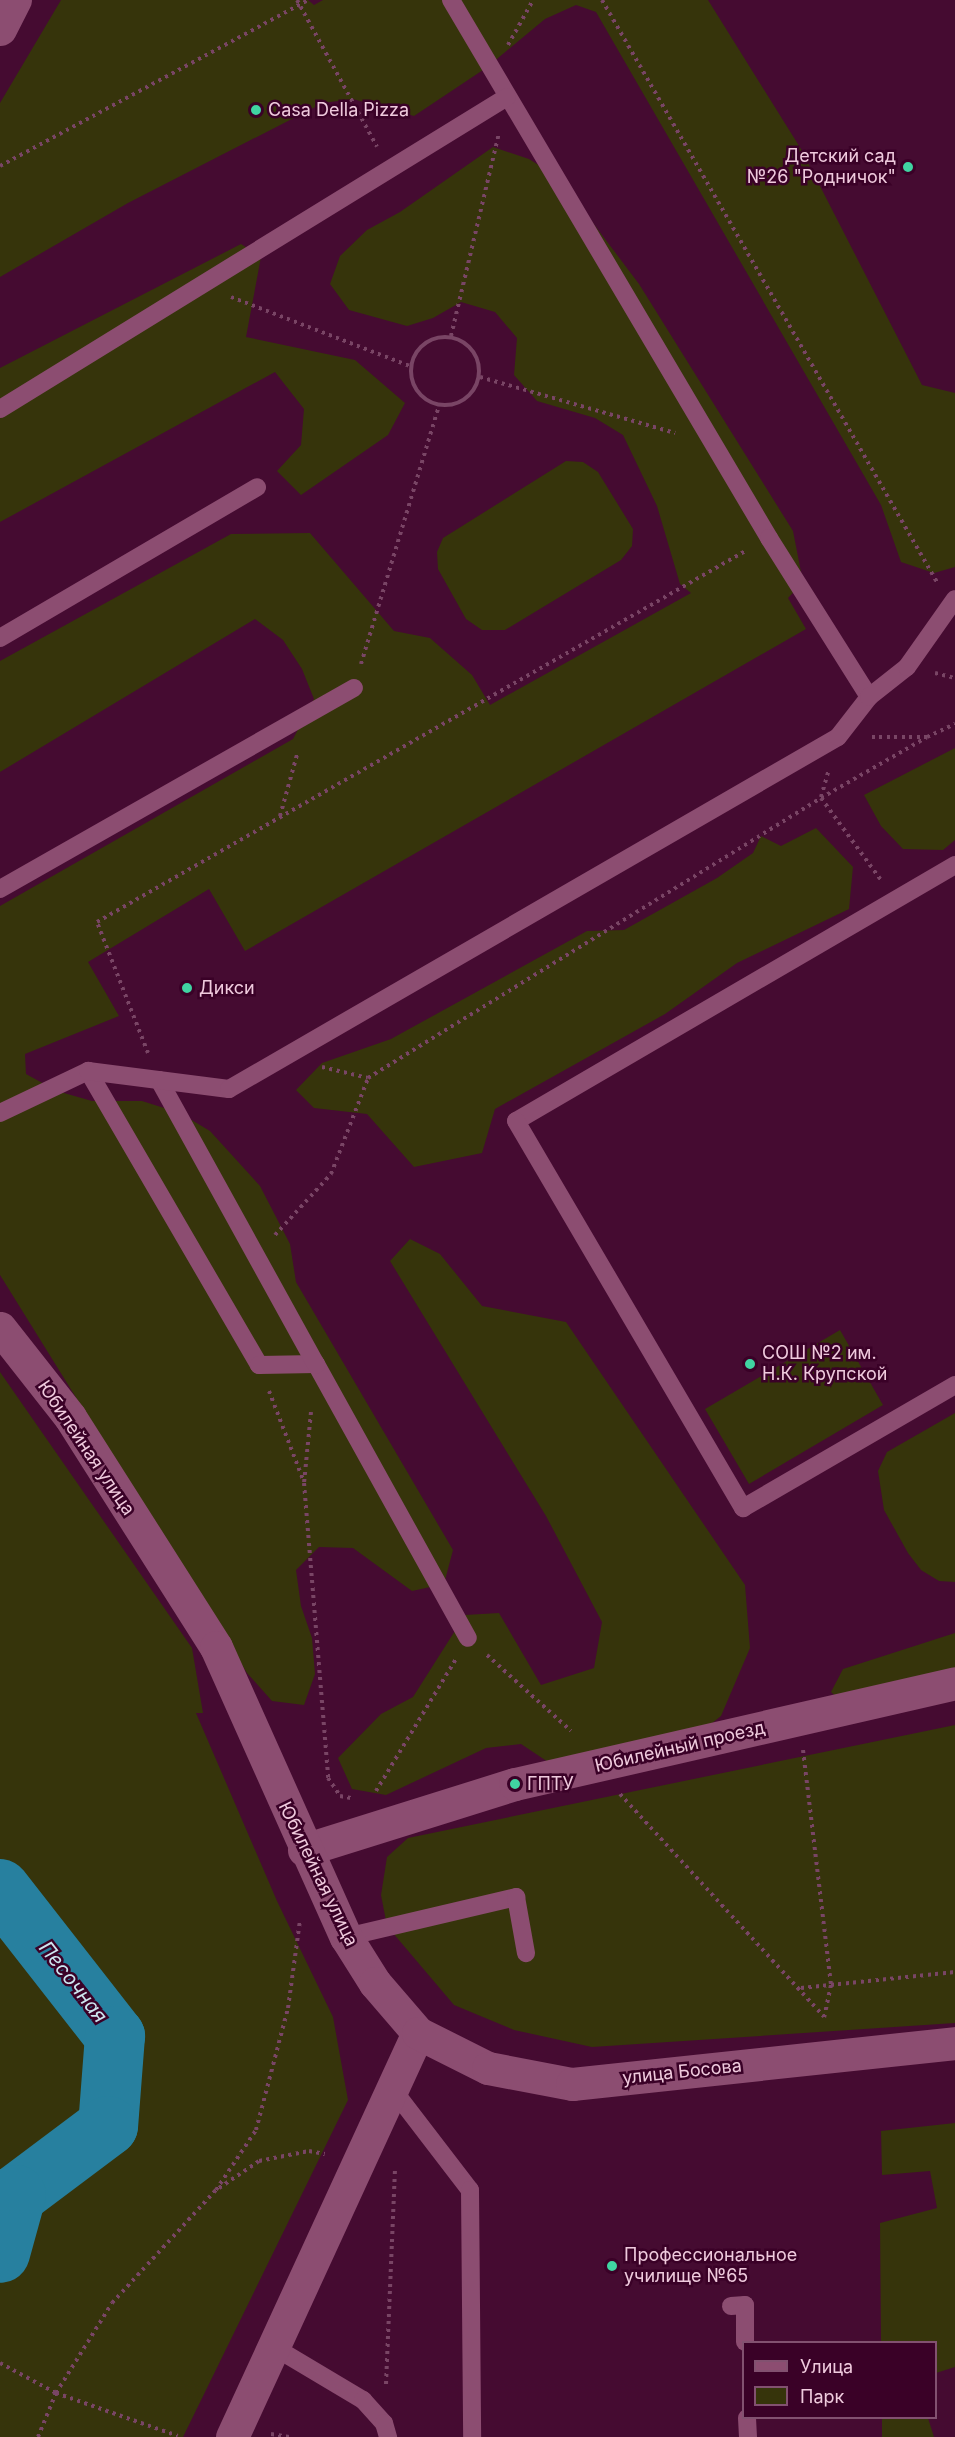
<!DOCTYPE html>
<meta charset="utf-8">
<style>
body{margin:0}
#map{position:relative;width:955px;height:2437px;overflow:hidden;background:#450b31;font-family:Inter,sans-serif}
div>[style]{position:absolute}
.green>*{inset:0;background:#36340b}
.river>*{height:60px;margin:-30px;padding:0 30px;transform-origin:30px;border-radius:30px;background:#27809f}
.path>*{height:4px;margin-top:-2px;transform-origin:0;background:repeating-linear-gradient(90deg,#794565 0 3px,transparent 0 7.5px)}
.path>.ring{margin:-2px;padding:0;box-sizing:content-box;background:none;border:4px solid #794565;border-radius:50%}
.lane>*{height:18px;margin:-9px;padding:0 9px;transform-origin:9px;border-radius:9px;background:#8c4d71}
.street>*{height:33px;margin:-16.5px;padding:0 16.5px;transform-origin:16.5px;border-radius:16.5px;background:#8c4d71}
.secondary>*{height:33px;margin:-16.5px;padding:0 16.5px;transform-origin:16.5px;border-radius:16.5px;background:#8c4d71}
.dots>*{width:16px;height:16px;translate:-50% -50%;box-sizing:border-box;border:3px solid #3a0127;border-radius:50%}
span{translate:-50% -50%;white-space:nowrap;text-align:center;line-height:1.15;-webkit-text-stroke:5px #3a0127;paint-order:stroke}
.poi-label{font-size:18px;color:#efcadd}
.left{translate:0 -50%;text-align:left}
.right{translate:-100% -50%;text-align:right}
.street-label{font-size:18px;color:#efcadd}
.water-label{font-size:20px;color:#cde6f0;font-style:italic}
.legend{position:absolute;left:742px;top:2341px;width:195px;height:78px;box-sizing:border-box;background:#3a0127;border:2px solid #825170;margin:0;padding:8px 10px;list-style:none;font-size:18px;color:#efcadd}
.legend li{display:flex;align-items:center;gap:12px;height:30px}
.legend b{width:30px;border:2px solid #825170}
</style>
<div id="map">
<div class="green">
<i style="clip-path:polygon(61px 0,308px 0,314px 5px,323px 0,708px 0,801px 149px,922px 385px,955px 393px,955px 567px,934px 573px,901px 562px,881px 505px,596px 12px,576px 5px,545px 19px,486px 68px,414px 116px,353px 99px,323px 103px,128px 203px,0 277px,0 103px)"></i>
<i style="clip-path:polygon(493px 147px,529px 159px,559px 178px,639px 284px,793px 531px,803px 582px,788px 598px,806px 629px,245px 951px,209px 889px,88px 962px,119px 1016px,25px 1054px,26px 1074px,57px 1091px,92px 1101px,142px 1101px,180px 1113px,210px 1131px,260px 1186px,290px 1244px,296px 1282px,453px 1550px,444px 1584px,412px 1591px,353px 1548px,319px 1547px,296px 1570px,301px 1606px,312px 1638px,315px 1674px,304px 1705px,272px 1701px,247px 1673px,0 1275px,0 906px,293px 739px,314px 699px,302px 669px,283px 640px,255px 619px,0 772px,0 661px,231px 534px,310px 533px,394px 631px,430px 638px,472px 675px,490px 705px,691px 593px,680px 584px,657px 506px,623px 435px,595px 418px,537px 401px,514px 375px,517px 338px,495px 312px,461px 302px,433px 318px,407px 326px,349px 310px,330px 284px,340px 256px,367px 230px,400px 212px)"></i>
<i style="clip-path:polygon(241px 244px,261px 257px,246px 337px,355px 360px,405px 403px,388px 435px,301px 495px,277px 471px,301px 445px,304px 409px,275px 372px,0 522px,0 368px)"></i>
<i style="clip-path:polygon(566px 461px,583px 462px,598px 472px,633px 529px,632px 546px,621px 560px,505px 630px,482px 630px,466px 619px,438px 569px,437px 552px,443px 538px)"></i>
<i style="clip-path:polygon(955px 748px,955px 840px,943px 850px,903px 849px,881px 826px,864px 795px)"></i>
<i style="clip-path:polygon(816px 828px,853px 867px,849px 909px,737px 963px,665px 1014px,495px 1109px,482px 1153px,414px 1167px,367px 1114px,314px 1108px,296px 1090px,322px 1063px,391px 1039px,587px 931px,624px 930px,717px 878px,753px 853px,761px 836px,781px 846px)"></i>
<i style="clip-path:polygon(410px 1239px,440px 1254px,482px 1306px,566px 1322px,745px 1585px,750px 1648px,721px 1716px,692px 1739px,557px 1768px,521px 1744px,486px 1748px,386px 1795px,352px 1789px,338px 1758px,381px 1714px,413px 1697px,465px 1615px,499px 1613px,541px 1685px,594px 1668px,602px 1622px,546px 1516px,390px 1261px)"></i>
<i style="clip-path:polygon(840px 1330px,883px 1405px,749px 1484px,705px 1409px)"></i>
<i style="clip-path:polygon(0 1372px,192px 1648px,203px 1713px,196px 1713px,277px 1901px,333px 2017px,348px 2100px,183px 2437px,0 2437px)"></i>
<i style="clip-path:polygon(955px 1413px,955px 1582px,939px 1581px,921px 1570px,908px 1553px,884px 1510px,878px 1471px,887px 1452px)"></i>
<i style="clip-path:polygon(955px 1633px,955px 1675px,845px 1705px,831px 1692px,843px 1669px)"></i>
<i style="clip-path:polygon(955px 1725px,955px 2023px,592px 2047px,514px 2030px,454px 2005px,387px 1926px,381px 1895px,387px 1857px,408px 1838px)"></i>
<i style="clip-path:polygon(955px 2123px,955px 2367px,936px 2373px,936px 2342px,881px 2342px,880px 2223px,937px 2208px,930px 2171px,882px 2175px,881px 2131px)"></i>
<i style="clip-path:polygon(882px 2418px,928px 2418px,934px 2437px,882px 2437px)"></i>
</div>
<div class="river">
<i style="left:0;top:1889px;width:187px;rotate:52deg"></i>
<i style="left:115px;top:2036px;width:90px;rotate:94.4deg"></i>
<i style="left:108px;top:2126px;width:115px;rotate:143.1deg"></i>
<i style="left:16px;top:2195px;width:60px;rotate:105.4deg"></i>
</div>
<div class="path">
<i style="left:297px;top:0;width:167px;rotate:61.4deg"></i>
<i style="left:602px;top:0;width:672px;rotate:60.08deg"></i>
<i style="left:508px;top:45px;width:51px;rotate:-60.9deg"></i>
<i style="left:0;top:166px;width:350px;rotate:-28.3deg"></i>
<i style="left:231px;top:297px;width:192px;rotate:21.1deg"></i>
<i style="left:451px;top:336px;width:209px;rotate:-76.7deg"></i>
<i class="ring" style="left:411px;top:337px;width:64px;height:64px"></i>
<i style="left:480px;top:377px;width:203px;rotate:16deg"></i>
<i style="left:361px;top:664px;width:270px;rotate:-73.2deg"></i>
<i style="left:935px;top:673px;width:21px;rotate:14deg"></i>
<i style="left:872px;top:737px;width:55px"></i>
<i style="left:927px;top:737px;width:31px;rotate:-25deg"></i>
<i style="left:821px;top:797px;width:26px;rotate:-74deg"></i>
<i style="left:821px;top:798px;width:102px;rotate:53.8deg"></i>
<i style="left:280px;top:816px;width:67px;rotate:-74.5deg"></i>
<i style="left:148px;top:1053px;width:141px;rotate:-111.3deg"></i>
<i style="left:97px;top:922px;width:749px;rotate:-29.78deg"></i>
<i style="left:322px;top:1067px;width:47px;rotate:13.4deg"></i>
<i style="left:275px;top:1235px;width:83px;rotate:-47.4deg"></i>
<i style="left:331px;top:1174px;width:103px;rotate:-68.9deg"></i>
<i style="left:368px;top:1078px;width:533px;rotate:-31.72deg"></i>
<i style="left:821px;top:798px;width:122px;rotate:-29.9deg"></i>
<i style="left:269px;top:1391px;width:97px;rotate:69deg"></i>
<i style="left:311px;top:1412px;width:71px;rotate:95.6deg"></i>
<i style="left:304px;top:1483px;width:296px;rotate:85.3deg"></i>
<i style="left:328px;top:1778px;width:22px;rotate:56deg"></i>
<i style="left:340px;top:1796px;width:11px;rotate:10deg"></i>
<i style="left:487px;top:1655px;width:113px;rotate:42.1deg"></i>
<i style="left:803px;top:1750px;width:237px;rotate:83.2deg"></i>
<i style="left:831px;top:1985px;width:33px;rotate:102deg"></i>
<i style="left:376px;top:1791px;width:154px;rotate:-58.8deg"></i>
<i style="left:620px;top:1794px;width:302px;rotate:47.5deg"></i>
<i style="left:801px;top:1988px;width:155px;rotate:-5.9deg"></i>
<i style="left:219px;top:2188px;width:48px;rotate:-34deg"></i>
<i style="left:259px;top:2161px;width:51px;rotate:-11.3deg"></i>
<i style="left:309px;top:2151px;width:16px;rotate:11deg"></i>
<i style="left:0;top:2363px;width:64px;rotate:28.2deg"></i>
<i style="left:56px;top:2393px;width:129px;rotate:19.4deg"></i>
<i style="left:386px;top:2384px;width:217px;rotate:-87.6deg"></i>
<i style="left:271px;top:2434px;width:20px;rotate:9deg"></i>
<i style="left:38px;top:2437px;width:48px;rotate:-67.8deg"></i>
<i style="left:56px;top:2393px;width:106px;rotate:-58.1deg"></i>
<i style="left:112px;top:2303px;width:154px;rotate:-47.4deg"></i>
<i style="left:216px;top:2190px;width:72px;rotate:-56.3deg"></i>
<i style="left:256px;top:2130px;width:126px;rotate:-75.3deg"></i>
<i style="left:288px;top:2008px;width:89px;rotate:-82.2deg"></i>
</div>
<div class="lane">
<i style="left:451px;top:0;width:625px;rotate:59.41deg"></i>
<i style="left:769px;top:538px;width:188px;rotate:57.8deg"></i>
<i style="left:0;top:409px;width:595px;rotate:-31.61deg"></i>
<i style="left:0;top:638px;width:298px;rotate:-30.4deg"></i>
<i style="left:955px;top:865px;width:508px;rotate:149.75deg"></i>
<i style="left:516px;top:1121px;width:449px;rotate:59.6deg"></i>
<i style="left:743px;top:1508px;width:245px;rotate:-30.1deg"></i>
<i style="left:0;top:889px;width:407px;rotate:-29.6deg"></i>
<i style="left:88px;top:1071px;width:340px;rotate:59.8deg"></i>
<i style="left:259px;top:1365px;width:57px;rotate:-1deg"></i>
<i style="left:316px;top:1364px;width:313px;rotate:61deg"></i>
<i style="left:159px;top:1080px;width:325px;rotate:61.1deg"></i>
<i style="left:0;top:1113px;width:98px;rotate:-25.5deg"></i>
<i style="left:88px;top:1071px;width:142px;rotate:7.3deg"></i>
<i style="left:229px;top:1089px;width:703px;rotate:-30.03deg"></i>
<i style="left:838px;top:737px;width:51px;rotate:-52.2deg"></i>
<i style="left:869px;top:697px;width:48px;rotate:-38.3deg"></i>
<i style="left:907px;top:667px;width:83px;rotate:-54.8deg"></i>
<i style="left:346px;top:1937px;width:175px;rotate:-13.2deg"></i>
<i style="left:516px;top:1897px;width:57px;rotate:79.9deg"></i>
<i style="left:394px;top:2091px;width:125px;rotate:52.5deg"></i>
<i style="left:470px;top:2190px;width:247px;rotate:89.5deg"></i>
<i style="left:731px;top:2306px;width:14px;rotate:-4deg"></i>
<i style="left:745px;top:2305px;width:37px;rotate:90deg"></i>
<i style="left:274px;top:2347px;width:104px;rotate:30.8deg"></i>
<i style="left:363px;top:2400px;width:31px;rotate:48deg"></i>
<i style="left:384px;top:2423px;width:15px;rotate:74deg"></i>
<i style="left:747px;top:2418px;width:19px;rotate:87deg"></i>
</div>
<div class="street">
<i style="left:304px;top:1850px;width:221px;rotate:-17.4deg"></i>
<i style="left:515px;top:1784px;width:451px;rotate:-12.9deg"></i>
<i style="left:232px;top:2437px;width:445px;rotate:-65.3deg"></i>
</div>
<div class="secondary">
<i style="left:0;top:29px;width:33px;rotate:-63deg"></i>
<i style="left:0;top:1328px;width:113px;rotate:51.8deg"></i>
<i style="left:70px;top:1417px;width:272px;rotate:57.6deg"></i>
<i style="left:216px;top:1647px;width:318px;rotate:65.9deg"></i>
<i style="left:346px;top:1937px;width:54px;rotate:57.8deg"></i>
<i style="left:375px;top:1983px;width:66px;rotate:49.3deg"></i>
<i style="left:418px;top:2033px;width:78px;rotate:26.6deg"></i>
<i style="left:488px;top:2068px;width:86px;rotate:10.8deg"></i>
<i style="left:572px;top:2084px;width:385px;rotate:-6.1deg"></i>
</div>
<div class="dots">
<i style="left:256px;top:110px;background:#40d4a2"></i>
<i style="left:908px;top:167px;background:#40d4a2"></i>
<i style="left:187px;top:988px;background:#40d4a2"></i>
<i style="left:750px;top:1364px;background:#40d4a2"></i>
<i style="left:515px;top:1784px;background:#40d4a2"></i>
<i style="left:612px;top:2266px;background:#40d4a2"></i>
</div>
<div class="poi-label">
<span class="left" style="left:268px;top:110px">Casa Della Pizza</span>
<span class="right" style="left:896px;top:167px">Детский сад<br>№26 "Родничок"</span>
<span class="left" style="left:199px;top:988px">Дикси</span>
<span class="left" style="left:762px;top:1364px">СОШ №2 им.<br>Н.К. Крупской</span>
<span class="left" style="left:527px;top:1784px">ГПТУ</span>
<span class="left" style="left:624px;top:2266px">Профессиональное<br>училище №65</span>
</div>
<div class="street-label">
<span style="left:86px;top:1448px;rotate:56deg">Юбилейная улица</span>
<span style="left:680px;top:1747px;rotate:-13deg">Юбилейный проезд</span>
<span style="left:318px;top:1874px;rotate:64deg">Юбилейная улица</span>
<span style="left:682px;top:2072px;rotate:-6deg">улица Босова</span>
</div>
<div class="water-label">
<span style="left:73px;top:1982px;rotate:52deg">Песочная</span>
</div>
<ul class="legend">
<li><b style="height:8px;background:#8c4d71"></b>Улица</li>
<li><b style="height:16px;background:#36340b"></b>Парк</li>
</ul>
</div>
